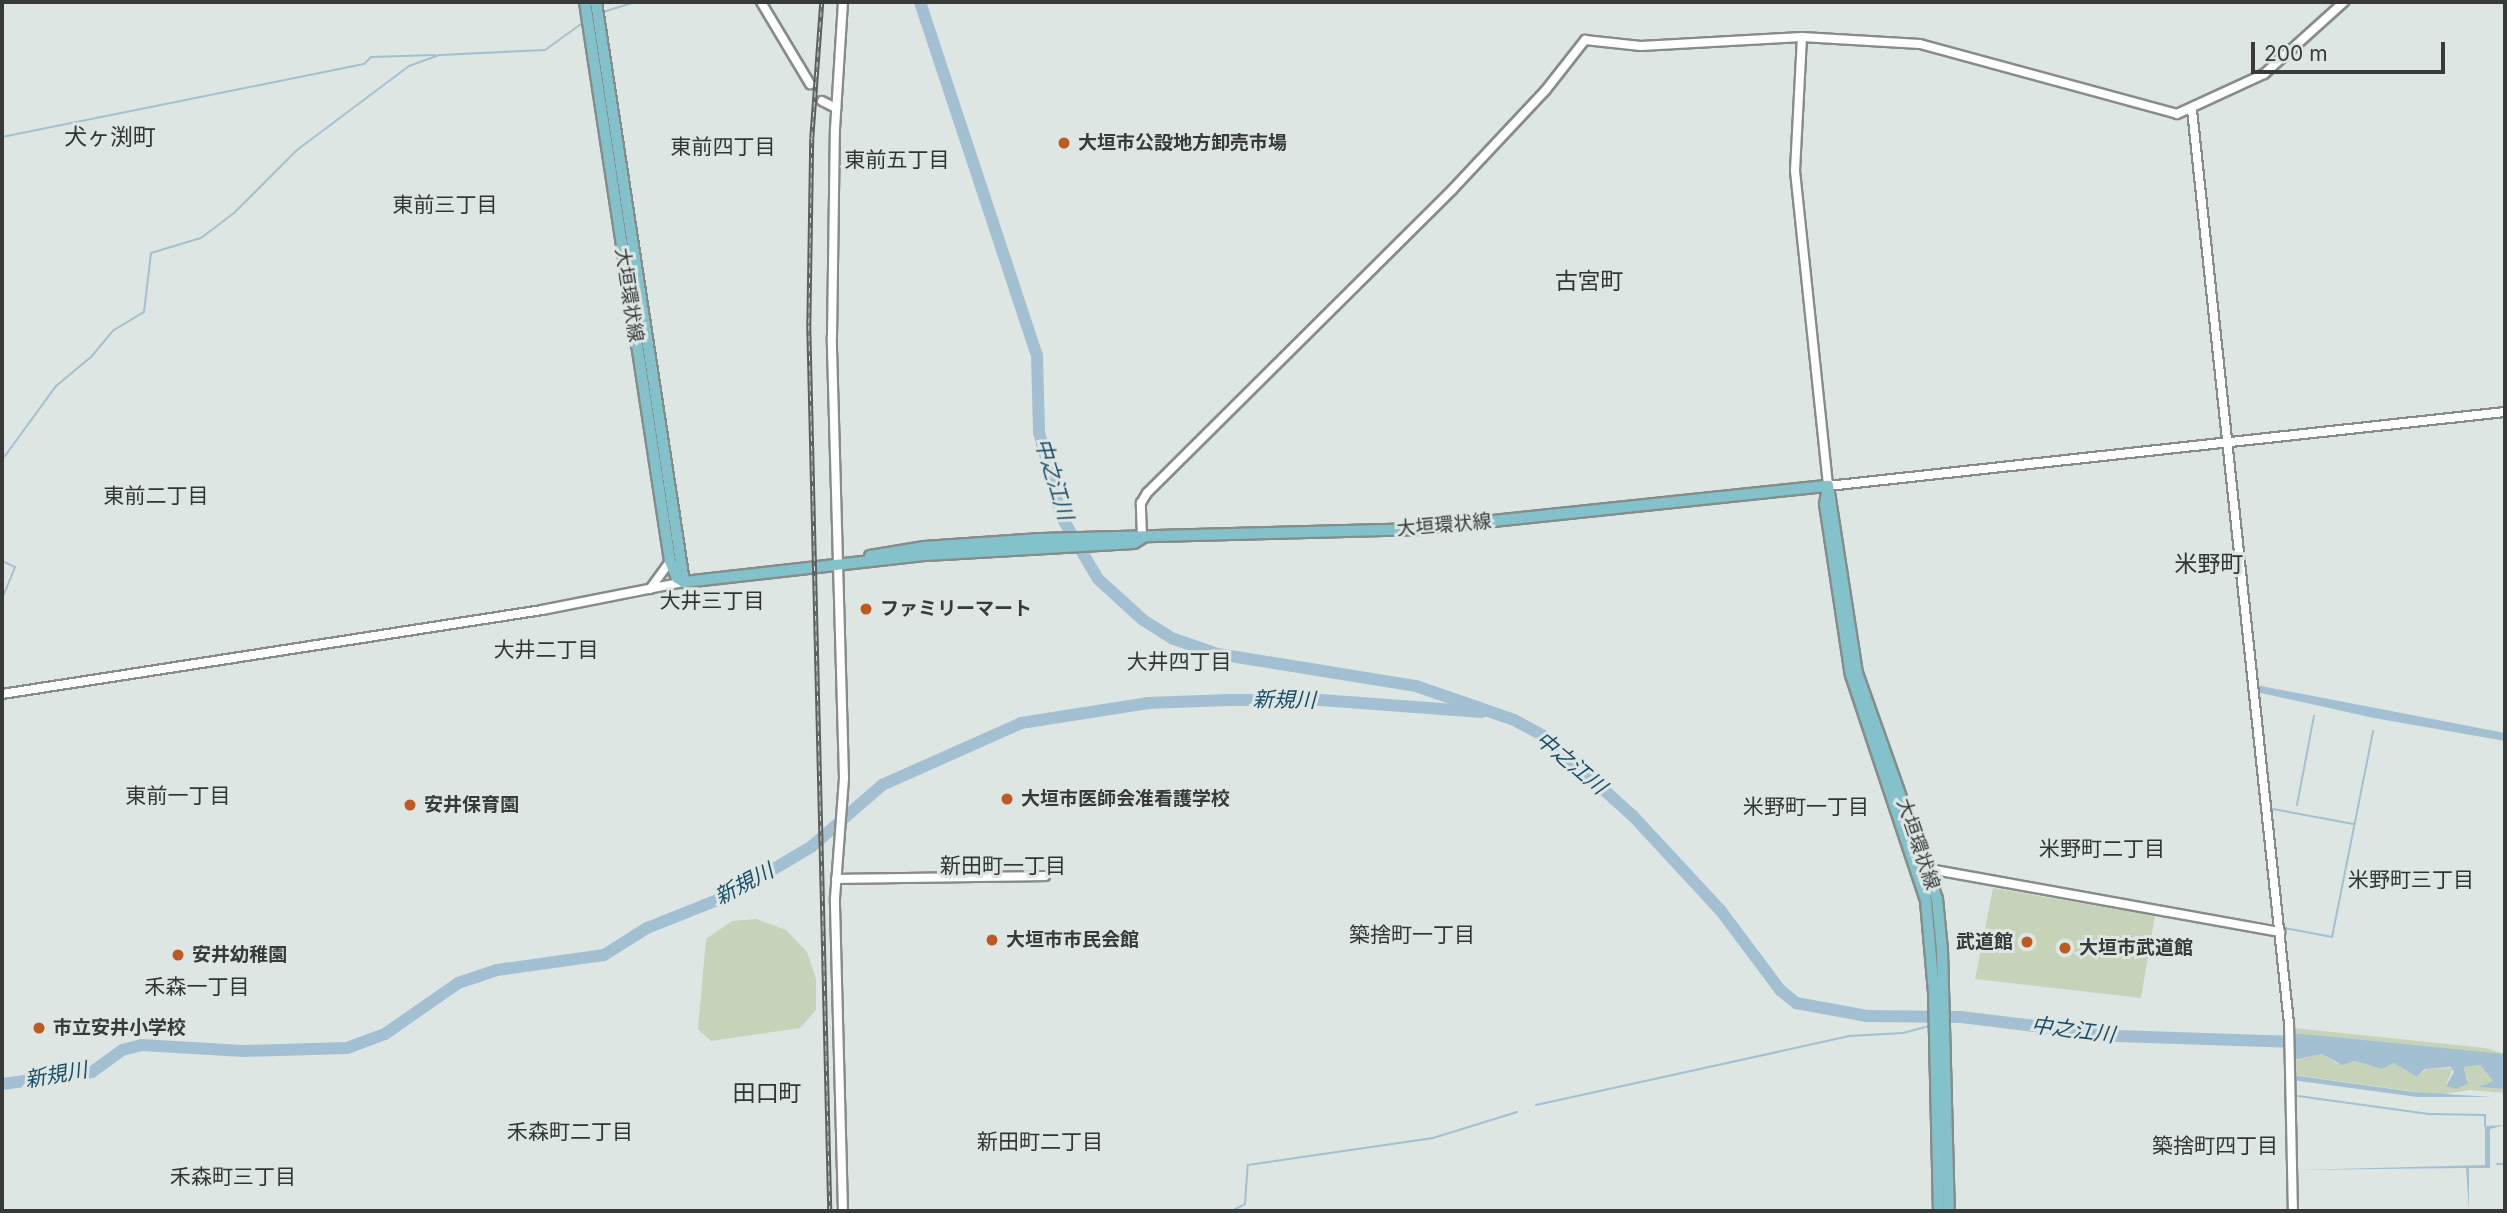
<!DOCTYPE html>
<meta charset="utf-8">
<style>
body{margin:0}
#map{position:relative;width:2507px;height:1213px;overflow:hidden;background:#dee6e4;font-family:Inter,"Noto Sans JP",sans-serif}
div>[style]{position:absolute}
.green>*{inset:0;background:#c7d3b8}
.water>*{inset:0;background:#a3c0d2}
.stream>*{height:2px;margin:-1px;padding:0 1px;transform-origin:1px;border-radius:1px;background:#a3c0d2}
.river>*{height:12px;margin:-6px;padding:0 6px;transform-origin:6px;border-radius:6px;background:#a3c0d2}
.roads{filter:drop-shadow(2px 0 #858d8b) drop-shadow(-2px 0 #858d8b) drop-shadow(0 2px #858d8b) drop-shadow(0 -2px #858d8b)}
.tertiary>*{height:8px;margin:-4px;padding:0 4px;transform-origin:4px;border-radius:4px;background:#fff}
.primary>*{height:10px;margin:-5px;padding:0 5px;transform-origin:5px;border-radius:5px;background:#83c2ca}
.rail>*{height:4.5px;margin-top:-2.25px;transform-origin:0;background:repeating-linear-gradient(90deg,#dee6e4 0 5px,#5c615f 0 10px);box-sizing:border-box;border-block:2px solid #5c615f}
.dots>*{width:19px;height:19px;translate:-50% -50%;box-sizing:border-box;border:4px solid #dee6e4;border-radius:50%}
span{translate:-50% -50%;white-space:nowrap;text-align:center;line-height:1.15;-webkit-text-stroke:6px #dee6e4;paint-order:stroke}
.poi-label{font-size:19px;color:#373a39;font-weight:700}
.left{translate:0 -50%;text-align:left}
.right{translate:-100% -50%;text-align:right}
.street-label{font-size:19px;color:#373a39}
.neighbourhood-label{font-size:21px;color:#2f3634}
.water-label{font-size:21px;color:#184d67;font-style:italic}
.quarter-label{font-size:23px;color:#2f3634}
.frame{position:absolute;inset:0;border:4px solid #373a39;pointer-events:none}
.scale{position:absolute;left:2251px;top:42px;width:194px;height:32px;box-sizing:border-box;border:4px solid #373a39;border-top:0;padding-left:9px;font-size:21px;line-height:24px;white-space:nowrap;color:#373a39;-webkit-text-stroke:5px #dee6e4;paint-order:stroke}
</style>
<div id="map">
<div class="green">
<i style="clip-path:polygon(1993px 888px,2155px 916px,2141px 998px,1975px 979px)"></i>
<i style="clip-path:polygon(756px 919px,786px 930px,807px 952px,816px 979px,816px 1010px,800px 1028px,711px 1041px,698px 1029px,706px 939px,732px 921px)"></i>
<i style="clip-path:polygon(2294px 1028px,2485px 1048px,2505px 1054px,2365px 1042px,2294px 1033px)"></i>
<i style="clip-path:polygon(2322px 1054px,2338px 1064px,2354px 1061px,2379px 1068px,2394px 1063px,2417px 1077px,2427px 1069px,2453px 1068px,2446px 1085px,2456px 1089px,2468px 1080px,2464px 1067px,2480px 1065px,2493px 1081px,2478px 1087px,2505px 1089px,2505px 1093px,2470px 1090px,2439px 1095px,2295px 1075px,2295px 1060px)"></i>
</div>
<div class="water">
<i style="clip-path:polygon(2256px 685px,2505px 733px,2505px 741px,2374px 718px,2256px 692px)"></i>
<i style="clip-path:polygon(2292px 1033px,2505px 1054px,2505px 1089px,2478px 1087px,2493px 1081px,2480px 1065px,2464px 1067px,2468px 1084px,2456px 1089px,2446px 1086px,2454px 1072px,2451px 1067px,2425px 1069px,2417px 1077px,2394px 1063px,2382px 1069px,2354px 1061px,2342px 1065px,2322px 1054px,2293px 1060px)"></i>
<i style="clip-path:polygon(2292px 1075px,2414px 1092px,2492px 1097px,2417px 1097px,2292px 1080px)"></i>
<i style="clip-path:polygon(2505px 1125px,2490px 1129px,2490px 1168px,2469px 1168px,2469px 1211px,2466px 1168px,2298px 1170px,2485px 1165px,2485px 1126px)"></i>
</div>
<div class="stream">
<i style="left:603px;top:12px;width:34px;rotate:-17deg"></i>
<i style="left:441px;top:55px;width:104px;rotate:-2.8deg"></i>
<i style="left:545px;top:50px;width:44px;rotate:-35.8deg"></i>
<i style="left:2px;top:137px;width:369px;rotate:-11.4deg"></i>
<i style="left:364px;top:64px;width:10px;rotate:-45deg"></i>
<i style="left:371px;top:57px;width:64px;rotate:-1.8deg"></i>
<i style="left:2px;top:460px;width:92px;rotate:-53.9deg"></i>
<i style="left:56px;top:386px;width:45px;rotate:-39.6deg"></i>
<i style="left:91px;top:357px;width:35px;rotate:-50deg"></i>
<i style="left:114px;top:330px;width:35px;rotate:-31deg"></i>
<i style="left:144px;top:312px;width:59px;rotate:-83.2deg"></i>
<i style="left:151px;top:253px;width:52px;rotate:-16.7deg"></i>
<i style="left:201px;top:238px;width:41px;rotate:-37.1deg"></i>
<i style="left:234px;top:213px;width:89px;rotate:-45deg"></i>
<i style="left:297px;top:150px;width:140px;rotate:-36.9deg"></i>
<i style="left:409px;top:66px;width:33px;rotate:-20deg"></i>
<i style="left:2px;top:561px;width:14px;rotate:25deg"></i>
<i style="left:15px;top:567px;width:35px;rotate:112deg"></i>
<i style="left:2297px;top:805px;width:91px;rotate:-79.2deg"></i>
<i style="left:2273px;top:809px;width:82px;rotate:10.5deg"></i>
<i style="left:2285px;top:928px;width:48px;rotate:10.8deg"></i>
<i style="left:2332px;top:937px;width:210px;rotate:-78.7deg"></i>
<i style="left:1948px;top:1021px;width:14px;rotate:-17deg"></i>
<i style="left:2298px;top:1096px;width:132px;rotate:7.8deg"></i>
<i style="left:2429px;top:1114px;width:56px;rotate:1deg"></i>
<i style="left:2485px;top:1115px;width:11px;rotate:90deg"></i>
<i style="left:1536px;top:1105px;width:321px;rotate:-12.4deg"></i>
<i style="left:1849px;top:1036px;width:54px;rotate:-3.2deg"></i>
<i style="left:1903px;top:1033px;width:30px;rotate:-15deg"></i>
<i style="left:2497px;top:1164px;width:8px"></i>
<i style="left:1232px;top:1211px;width:15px;rotate:-28deg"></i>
<i style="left:1245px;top:1204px;width:39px;rotate:-86deg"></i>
<i style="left:1248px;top:1165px;width:187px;rotate:-8.3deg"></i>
<i style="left:1433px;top:1138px;width:88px;rotate:-17.2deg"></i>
</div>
<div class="river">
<i style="left:920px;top:2px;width:372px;rotate:71.7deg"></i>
<i style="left:1037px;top:355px;width:77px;rotate:88.5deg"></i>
<i style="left:1039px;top:432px;width:87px;rotate:75.3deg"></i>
<i style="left:1061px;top:516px;width:73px;rotate:59.6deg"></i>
<i style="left:1098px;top:579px;width:61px;rotate:42.3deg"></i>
<i style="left:1143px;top:620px;width:36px;rotate:32deg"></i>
<i style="left:1174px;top:639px;width:46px;rotate:18.8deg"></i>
<i style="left:1218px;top:654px;width:201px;rotate:9.2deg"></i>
<i style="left:1416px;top:686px;width:104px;rotate:19.1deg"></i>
<i style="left:1514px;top:720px;width:34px;rotate:28deg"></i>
<i style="left:1544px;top:736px;width:120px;rotate:42deg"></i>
<i style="left:1633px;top:816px;width:129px;rotate:47.2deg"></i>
<i style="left:1721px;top:911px;width:99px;rotate:53.2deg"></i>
<i style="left:1780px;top:990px;width:21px;rotate:39deg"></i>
<i style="left:1796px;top:1003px;width:72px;rotate:10.4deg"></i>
<i style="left:1867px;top:1016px;width:94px;rotate:0.6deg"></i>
<i style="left:1961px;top:1017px;width:158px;rotate:6.9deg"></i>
<i style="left:2118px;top:1036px;width:184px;rotate:1.9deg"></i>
<i style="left:2px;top:1084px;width:91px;rotate:-7.6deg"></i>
<i style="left:92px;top:1072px;width:37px;rotate:-36deg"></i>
<i style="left:122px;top:1050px;width:21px;rotate:-14deg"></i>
<i style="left:142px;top:1045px;width:101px;rotate:3.4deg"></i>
<i style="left:243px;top:1051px;width:104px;rotate:-1.7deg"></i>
<i style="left:347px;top:1048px;width:40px;rotate:-20.2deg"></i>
<i style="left:385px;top:1034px;width:89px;rotate:-34.9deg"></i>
<i style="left:458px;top:983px;width:41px;rotate:-18.4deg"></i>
<i style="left:497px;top:970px;width:108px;rotate:-8deg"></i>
<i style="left:604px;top:955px;width:51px;rotate:-32.1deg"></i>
<i style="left:647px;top:928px;width:89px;rotate:-21.7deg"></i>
<i style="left:730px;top:895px;width:94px;rotate:-30.7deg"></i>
<i style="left:811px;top:847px;width:94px;rotate:-41.1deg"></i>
<i style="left:882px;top:785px;width:152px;rotate:-24deg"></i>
<i style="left:1021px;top:723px;width:129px;rotate:-8.9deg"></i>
<i style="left:1148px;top:703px;width:80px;rotate:-2.1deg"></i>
<i style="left:1228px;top:700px;width:93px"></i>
<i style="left:1321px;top:700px;width:161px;rotate:4.3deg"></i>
</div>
<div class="roads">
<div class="tertiary">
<i style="left:761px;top:2px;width:96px;rotate:59.1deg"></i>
<i style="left:1802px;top:37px;width:134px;rotate:93deg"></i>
<i style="left:1795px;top:171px;width:317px;rotate:84deg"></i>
<i style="left:1828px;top:486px;width:681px;rotate:-6.24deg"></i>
<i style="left:822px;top:101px;width:16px;rotate:27deg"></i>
<i style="left:2192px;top:110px;width:918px;rotate:83.94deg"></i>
<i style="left:2289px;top:1023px;width:188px;rotate:88.8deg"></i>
<i style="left:1142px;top:538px;width:35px;rotate:-92deg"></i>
<i style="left:1141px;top:503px;width:12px;rotate:-59deg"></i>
<i style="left:1147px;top:493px;width:430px;rotate:-44.8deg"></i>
<i style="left:1452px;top:190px;width:136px;rotate:-46.8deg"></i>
<i style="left:1545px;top:91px;width:65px;rotate:-51.9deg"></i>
<i style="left:1585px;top:40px;width:56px;rotate:6.1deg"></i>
<i style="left:1641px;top:46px;width:161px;rotate:-3.2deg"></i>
<i style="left:1802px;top:37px;width:118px;rotate:3.4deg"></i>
<i style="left:1920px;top:44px;width:266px;rotate:15.2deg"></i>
<i style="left:2177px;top:114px;width:96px;rotate:-24.7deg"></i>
<i style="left:2264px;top:74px;width:108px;rotate:-42deg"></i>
<i style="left:650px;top:589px;width:34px;rotate:-54deg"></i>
<i style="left:2px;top:694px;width:546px;rotate:-8.84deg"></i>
<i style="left:542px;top:610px;width:145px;rotate:-11.2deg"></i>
<i style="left:1929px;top:869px;width:357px;rotate:10.2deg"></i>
<i style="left:836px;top:879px;width:209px;rotate:-0.8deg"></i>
<i style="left:843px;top:1211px;width:313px;rotate:-91.5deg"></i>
<i style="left:835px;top:898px;width:120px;rotate:-85.7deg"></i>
<i style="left:844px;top:778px;width:441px;rotate:-91.6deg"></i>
<i style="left:832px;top:337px;width:208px;rotate:-89.2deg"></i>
<i style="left:835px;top:129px;width:127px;rotate:-86.4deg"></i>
</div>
<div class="primary">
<i style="left:585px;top:2px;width:565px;rotate:81.35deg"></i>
<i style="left:670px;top:561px;width:18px;rotate:68deg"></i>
<i style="left:677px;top:578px;width:8px;rotate:30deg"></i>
<i style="left:684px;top:582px;width:244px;rotate:-6.4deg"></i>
<i style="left:926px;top:555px;width:208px;rotate:-3.3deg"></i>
<i style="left:1134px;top:543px;width:9px;rotate:-32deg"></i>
<i style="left:596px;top:2px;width:587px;rotate:81.37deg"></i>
<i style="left:1828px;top:486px;width:189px;rotate:81.2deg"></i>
<i style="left:1857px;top:673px;width:240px;rotate:70.5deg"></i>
<i style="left:1937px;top:899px;width:51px;rotate:84.4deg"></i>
<i style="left:1942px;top:950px;width:261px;rotate:88.5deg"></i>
<i style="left:1828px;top:486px;width:18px;rotate:99deg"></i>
<i style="left:1825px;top:504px;width:173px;rotate:81.4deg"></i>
<i style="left:1851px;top:675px;width:238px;rotate:71.6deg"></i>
<i style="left:1926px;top:901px;width:91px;rotate:85deg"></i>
<i style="left:1934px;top:992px;width:219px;rotate:88.7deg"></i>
<i style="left:870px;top:556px;width:55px;rotate:-9.5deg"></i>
<i style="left:924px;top:547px;width:113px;rotate:-4deg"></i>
<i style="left:1037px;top:539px;width:380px;rotate:-1.5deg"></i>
<i style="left:1417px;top:529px;width:413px;rotate:-6deg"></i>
</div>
</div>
<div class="rail">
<i style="left:822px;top:2px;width:136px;rotate:94.2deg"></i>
<i style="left:812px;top:138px;width:188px;rotate:90.9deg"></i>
<i style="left:809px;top:326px;width:885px;rotate:88.64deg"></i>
</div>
<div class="dots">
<i style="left:1064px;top:143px;background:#bd5a21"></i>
<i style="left:866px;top:609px;background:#bd5a21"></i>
<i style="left:1007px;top:799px;background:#bd5a21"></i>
<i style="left:410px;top:805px;background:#bd5a21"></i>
<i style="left:992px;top:940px;background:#bd5a21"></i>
<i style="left:2027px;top:942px;background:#bd5a21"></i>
<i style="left:2065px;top:948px;background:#bd5a21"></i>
<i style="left:178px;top:955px;background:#bd5a21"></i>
<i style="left:39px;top:1028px;background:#bd5a21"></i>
</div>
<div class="poi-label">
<span class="left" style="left:1078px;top:143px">大垣市公設地方卸売市場</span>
<span class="left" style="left:880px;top:609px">ファミリーマート</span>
<span class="left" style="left:1021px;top:799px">大垣市医師会准看護学校</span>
<span class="left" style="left:424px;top:805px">安井保育園</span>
<span class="left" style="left:1006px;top:940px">大垣市市民会館</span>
<span class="right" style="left:2013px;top:942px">武道館</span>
<span class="left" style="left:2079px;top:948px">大垣市武道館</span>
<span class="left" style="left:192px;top:955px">安井幼稚園</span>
<span class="left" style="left:53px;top:1028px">市立安井小学校</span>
</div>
<div class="street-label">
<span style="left:629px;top:295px;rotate:81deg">大垣環状線</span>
<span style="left:1444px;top:525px;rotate:-5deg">大垣環状線</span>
<span style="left:1918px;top:844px;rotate:71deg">大垣環状線</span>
</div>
<div class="neighbourhood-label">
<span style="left:723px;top:147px">東前四丁目</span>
<span style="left:897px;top:160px">東前五丁目</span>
<span style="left:445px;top:205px">東前三丁目</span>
<span style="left:156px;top:496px">東前二丁目</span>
<span style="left:712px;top:601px">大井三丁目</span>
<span style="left:546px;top:650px">大井二丁目</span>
<span style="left:1179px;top:662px">大井四丁目</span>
<span style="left:178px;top:796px">東前一丁目</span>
<span style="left:1806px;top:807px">米野町一丁目</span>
<span style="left:2102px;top:849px">米野町二丁目</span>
<span style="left:1003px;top:866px">新田町一丁目</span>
<span style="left:2411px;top:880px">米野町三丁目</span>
<span style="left:1412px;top:935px">築捨町一丁目</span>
<span style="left:197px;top:987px">禾森一丁目</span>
<span style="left:570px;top:1132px">禾森町二丁目</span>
<span style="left:1040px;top:1142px">新田町二丁目</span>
<span style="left:2215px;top:1146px">築捨町四丁目</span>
<span style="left:233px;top:1177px">禾森町三丁目</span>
</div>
<div class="water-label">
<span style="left:1054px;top:479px;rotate:73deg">中之江川</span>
<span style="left:1284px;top:700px;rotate:1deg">新規川</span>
<span style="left:1571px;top:763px;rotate:40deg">中之江川</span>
<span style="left:744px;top:884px;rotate:-28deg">新規川</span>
<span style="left:2073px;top:1030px;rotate:7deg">中之江川</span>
<span style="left:56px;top:1075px;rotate:-10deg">新規川</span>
</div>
<div class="quarter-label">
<span style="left:110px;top:137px">犬ヶ渕町</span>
<span style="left:1589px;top:281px">古宮町</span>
<span style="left:2209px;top:564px">米野町</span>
<span style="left:767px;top:1093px">田口町</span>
</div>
<div class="frame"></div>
<div class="scale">200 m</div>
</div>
